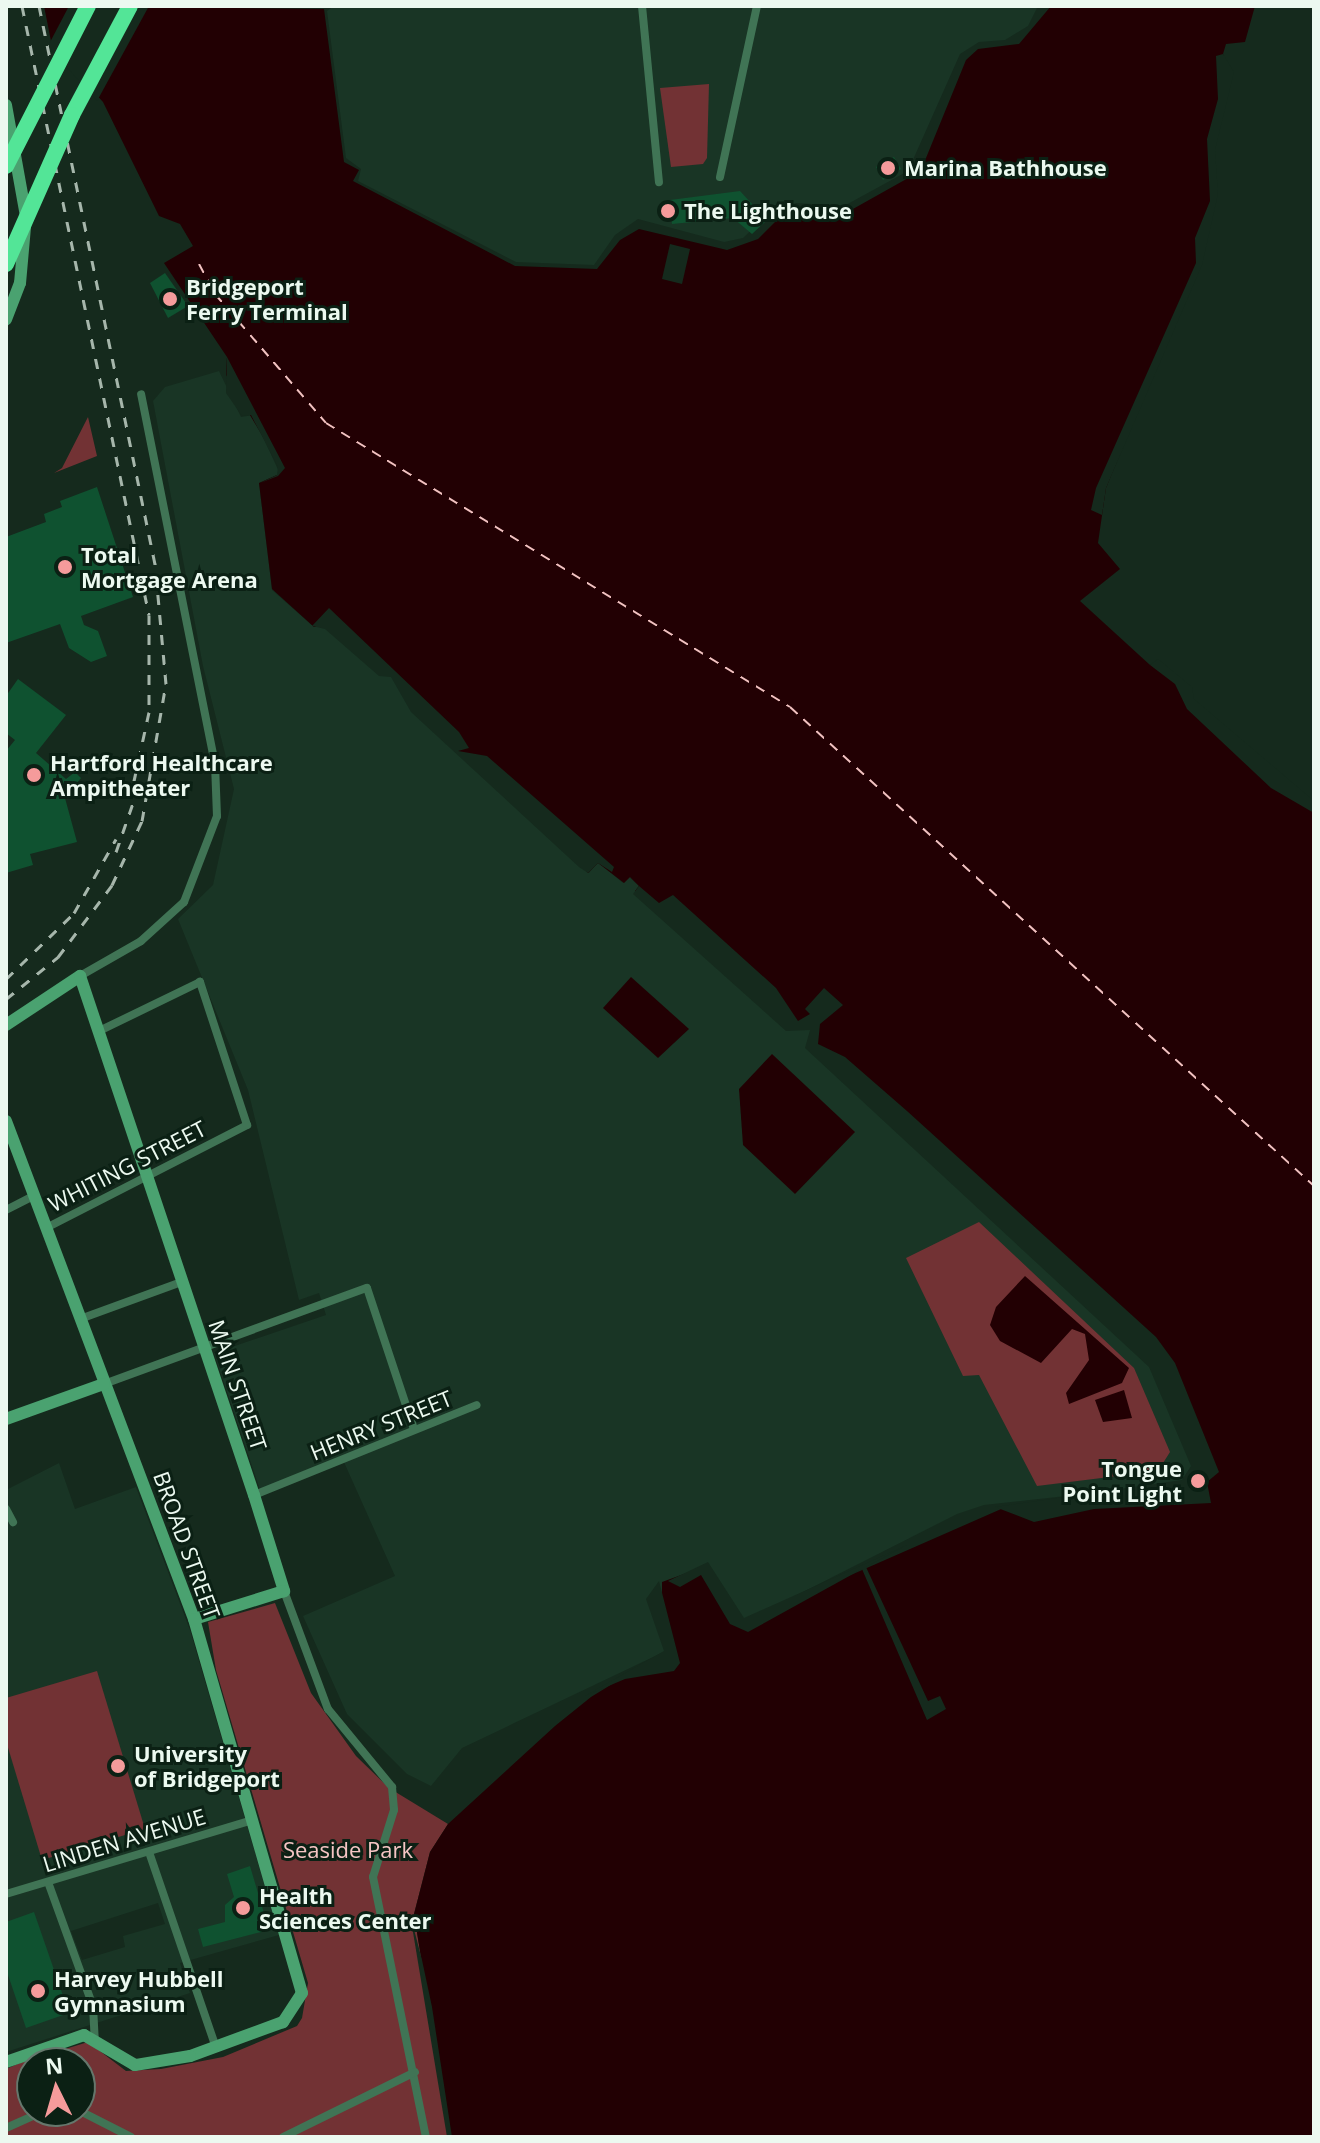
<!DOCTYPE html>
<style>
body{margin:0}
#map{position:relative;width:1320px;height:2143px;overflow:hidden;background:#152a1d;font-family:"Open Sans",sans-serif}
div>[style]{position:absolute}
.built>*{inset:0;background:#193525}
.green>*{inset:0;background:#723234}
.water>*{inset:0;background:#220003}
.pier>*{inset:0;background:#152a1d}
.ferry>*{height:2px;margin-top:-1px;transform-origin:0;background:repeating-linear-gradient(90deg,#f2c2c1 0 10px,transparent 0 18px)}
.building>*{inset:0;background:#0f5230}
.street>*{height:8px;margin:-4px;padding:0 4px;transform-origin:4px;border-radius:4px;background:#407455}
.secondary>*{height:12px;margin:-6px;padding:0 6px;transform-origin:6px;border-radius:6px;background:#4aa270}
.highway>*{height:16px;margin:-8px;padding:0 8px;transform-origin:8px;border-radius:8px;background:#53e597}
.rail>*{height:3px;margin-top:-1.5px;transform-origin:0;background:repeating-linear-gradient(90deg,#a6b6ab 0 10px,transparent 0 20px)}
.highway-bridge>*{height:16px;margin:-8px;padding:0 8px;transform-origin:8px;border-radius:8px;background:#53e597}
.dots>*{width:22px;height:22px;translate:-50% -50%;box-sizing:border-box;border:4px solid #0b2014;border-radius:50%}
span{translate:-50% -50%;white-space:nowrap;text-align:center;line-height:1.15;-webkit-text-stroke:6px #0b2014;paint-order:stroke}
.poi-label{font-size:22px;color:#ecf9f0;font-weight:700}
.left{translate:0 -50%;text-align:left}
.right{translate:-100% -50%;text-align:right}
.street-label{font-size:22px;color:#ecf9f0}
.park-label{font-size:22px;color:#f5c5c4}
.frame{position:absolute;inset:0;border:8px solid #ecf9f0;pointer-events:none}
.north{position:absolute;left:16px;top:2047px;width:80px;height:80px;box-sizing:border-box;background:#0b2014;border:2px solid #65776c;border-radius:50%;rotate:355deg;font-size:22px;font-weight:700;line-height:32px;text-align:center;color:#ecf9f0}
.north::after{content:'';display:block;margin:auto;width:28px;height:36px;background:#f59b9b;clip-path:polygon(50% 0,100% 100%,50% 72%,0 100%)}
</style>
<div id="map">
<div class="built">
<i style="clip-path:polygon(334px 6px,1038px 6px,1028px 26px,1005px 40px,979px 42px,960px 54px,908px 171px,844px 206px,796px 203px,768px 214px,743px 238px,724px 242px,638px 219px,615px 235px,594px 265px,516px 262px,358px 181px,361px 169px,346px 158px,327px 11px)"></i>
<i style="clip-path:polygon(219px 371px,241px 417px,253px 415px,280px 474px,259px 483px,272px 590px,314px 627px,327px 626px,385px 668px,589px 873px,598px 862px,623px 883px,629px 877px,639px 886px,636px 890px,815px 1028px,808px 1046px,1153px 1364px,1195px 1465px,1185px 1483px,984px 1505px,957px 1514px,744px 1622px,672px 1648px,462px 1748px,431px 1786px,407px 1774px,347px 1714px,303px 1616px,395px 1576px,343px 1460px,261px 1493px,214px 1353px,326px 1315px,319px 1293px,299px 1300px,248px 1090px,178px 919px,213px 885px,234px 789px,203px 666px,153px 401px,165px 387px)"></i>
<i style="clip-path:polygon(evenodd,59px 1463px,75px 1509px,136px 1487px,190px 1630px,279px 1935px,180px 1963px,190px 1993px,6px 2052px,6px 1490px,59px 1463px,158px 1903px,165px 1924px,123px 1936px,125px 1947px,82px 1960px,71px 1931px,158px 1903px)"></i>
</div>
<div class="green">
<i style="clip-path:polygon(709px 84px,707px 158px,703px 164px,671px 167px,660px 88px)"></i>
<i style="clip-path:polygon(88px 417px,97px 456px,54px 473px,62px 468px)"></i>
<i style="clip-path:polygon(979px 1222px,1134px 1368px,1170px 1452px,1158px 1471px,1037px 1486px,979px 1375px,963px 1376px,906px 1258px)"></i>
<i style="clip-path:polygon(evenodd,275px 1603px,311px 1693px,356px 1756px,389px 1788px,448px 1824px,430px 1852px,414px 1914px,450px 2137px,6px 2137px,6px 2069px,20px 2063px,88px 2042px,126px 2071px,161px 2069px,223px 2057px,297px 2026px,302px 2018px,308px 1983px,216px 1670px,208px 1622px,275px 1603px,32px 2063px,80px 2063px,80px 2111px,32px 2111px,32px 2063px)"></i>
<i style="clip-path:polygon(97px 1671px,145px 1829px,42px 1860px,6px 1741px,6px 1698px)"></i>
</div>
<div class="water">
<i style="clip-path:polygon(44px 6px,324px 9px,344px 162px,359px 170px,353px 181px,515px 266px,597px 269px,620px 240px,639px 229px,727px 250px,758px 239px,783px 214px,844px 214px,910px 177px,926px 158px,966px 60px,978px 49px,1019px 44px,1051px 6px,1255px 6px,1245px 42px,1226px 44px,1223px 54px,1230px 77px,1211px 149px,1214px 194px,1198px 264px,1106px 488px,1098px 543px,1120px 569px,1080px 601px,1150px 665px,1159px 663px,1191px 701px,1303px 801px,1314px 802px,1314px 2137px,450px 2137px,414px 1914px,430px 1852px,448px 1824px,555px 1726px,591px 1697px,671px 1648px,662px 1630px,662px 1582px,706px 1566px,744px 1622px,1008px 1506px,1185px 1483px,1195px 1465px,1153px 1364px,808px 1046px,814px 1031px,809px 1023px,795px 1028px,635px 891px,639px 886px,630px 877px,624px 883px,598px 863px,588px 873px,414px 710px,395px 678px,327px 626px,314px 627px,272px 589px,259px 483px,279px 474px,281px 467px,226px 375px,227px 357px,164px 263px,193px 246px,180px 224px,159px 216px,103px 102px,52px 46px)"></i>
<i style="clip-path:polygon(631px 977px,689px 1029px,658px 1058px,603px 1008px)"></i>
<i style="clip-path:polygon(772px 1054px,855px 1132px,795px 1194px,743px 1145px,739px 1089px)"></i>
<i style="clip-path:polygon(1025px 1276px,1129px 1368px,1122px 1383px,1069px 1404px,1066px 1393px,1089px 1360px,1085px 1334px,1072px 1329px,1041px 1363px,1000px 1341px,990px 1325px,996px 1307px)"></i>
<i style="clip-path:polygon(1124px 1390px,1132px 1418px,1103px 1422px,1095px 1400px)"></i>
</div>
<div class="pier">
<i style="clip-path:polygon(69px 6px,149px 6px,97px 101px,48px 46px)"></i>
<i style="clip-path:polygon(1223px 54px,1234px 72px,1215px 150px,1218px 194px,1202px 265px,1106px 488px,1102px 515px,1091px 510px,1096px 488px,1196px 263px,1195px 238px,1210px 201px,1207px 139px,1218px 99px,1216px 56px)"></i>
<i style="clip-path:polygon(670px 244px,690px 249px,682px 284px,662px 279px)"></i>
<i style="clip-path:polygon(227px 357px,285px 468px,278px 476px,260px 483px,277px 475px,278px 467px,251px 415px,242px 416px,226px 393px)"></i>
<i style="clip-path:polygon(329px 608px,459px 732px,469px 748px,458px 751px,487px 756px,614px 867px,612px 872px,598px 863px,588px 873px,579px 867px,411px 712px,391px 677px,379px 676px,325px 629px,312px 626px)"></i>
<i style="clip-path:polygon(1158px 659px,1192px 687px,1194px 699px,1314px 801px,1314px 813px,1271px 788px,1187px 709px,1175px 684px,1150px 665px)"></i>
<i style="clip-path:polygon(639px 886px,659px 903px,673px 895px,776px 988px,798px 1021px,810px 1014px,805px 1009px,824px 988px,843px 1005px,820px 1024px,818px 1044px,845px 1057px,907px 1111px,1156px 1337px,1175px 1363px,1219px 1472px,1207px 1482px,1211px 1503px,1094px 1509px,1034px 1522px,995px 1507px,1182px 1480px,1191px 1466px,1149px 1367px,805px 1048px,810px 1030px,786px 1031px,633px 894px)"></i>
<i style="clip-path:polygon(907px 1545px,866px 1567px,928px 1701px,940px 1696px,946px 1709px,927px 1720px,862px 1569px,748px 1632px,730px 1624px,701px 1575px,680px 1587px,668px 1581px,708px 1562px,744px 1618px)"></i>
<i style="clip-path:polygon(659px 1581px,680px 1663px,674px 1671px,625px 1679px,585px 1696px,664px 1651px,646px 1599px)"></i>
<i style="clip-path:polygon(410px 1914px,422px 1960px,432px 2007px,452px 2137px,447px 2137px)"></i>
</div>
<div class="ferry">
<i style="left:199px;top:264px;width:34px;rotate:62deg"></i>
<i style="left:215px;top:294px;width:170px;rotate:49.3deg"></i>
<i style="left:326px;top:423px;width:544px;rotate:31.47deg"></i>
<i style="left:790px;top:707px;width:710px;rotate:42.43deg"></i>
</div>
<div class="building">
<i style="clip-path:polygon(894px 157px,901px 169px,883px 180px,876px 167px)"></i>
<i style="clip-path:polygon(740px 191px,767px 220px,752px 234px,733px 218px,672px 224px,671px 216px,664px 217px,670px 200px)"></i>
<i style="clip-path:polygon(165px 273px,188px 306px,168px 318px,150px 283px)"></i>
<i style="clip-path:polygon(97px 487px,133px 597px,81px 616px,84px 625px,98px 631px,107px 656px,91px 662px,69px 648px,60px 624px,6px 643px,6px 537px,46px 522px,44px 514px,62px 507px,60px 501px)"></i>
<i style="clip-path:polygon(18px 679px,66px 715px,36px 753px,66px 779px,75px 772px,81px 778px,65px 798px,77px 842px,30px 854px,33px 865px,6px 873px,6px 751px,15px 740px,6px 733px,6px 696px)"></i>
<i style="clip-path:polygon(250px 1866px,269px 1930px,203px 1947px,198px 1929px,225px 1922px,225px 1905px,234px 1897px,227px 1874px)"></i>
<i style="clip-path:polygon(34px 1912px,69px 2013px,26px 2028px,6px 1969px,6px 1922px)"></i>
</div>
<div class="street">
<i style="left:642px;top:6px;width:177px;rotate:84.5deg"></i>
<i style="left:720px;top:177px;width:175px;rotate:-77.8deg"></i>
<i style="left:80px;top:976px;width:70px;rotate:-29.8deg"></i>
<i style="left:141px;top:941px;width:58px;rotate:-42.2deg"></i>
<i style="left:184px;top:902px;width:92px;rotate:-69deg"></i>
<i style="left:217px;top:816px;width:52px;rotate:-92.2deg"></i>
<i style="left:215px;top:764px;width:377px;rotate:-101.3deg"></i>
<i style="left:6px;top:1210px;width:31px;rotate:-27deg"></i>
<i style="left:46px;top:1228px;width:226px;rotate:-27.1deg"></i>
<i style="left:247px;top:1125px;width:151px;rotate:-108.2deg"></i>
<i style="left:200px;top:982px;width:112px;rotate:154.1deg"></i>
<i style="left:80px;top:1319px;width:108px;rotate:-20.1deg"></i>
<i style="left:104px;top:1384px;width:280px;rotate:-20.1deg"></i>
<i style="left:367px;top:1288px;width:149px;rotate:71.6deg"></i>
<i style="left:254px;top:1495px;width:240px;rotate:-22deg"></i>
<i style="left:6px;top:1509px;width:15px;rotate:62deg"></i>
<i style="left:284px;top:1591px;width:126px;rotate:69.6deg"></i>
<i style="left:328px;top:1709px;width:101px;rotate:50.6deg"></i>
<i style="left:392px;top:1787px;width:23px;rotate:85deg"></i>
<i style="left:394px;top:1810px;width:70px;rotate:107.4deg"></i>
<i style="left:373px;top:1877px;width:265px;rotate:78.5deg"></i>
<i style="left:149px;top:1852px;width:207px;rotate:71.1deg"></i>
<i style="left:48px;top:1882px;width:132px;rotate:70.1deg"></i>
<i style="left:93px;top:2006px;width:34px;rotate:87deg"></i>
<i style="left:6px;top:1894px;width:258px;rotate:-16.7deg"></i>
<i style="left:80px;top:2111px;width:57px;rotate:27deg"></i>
<i style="left:6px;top:2128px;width:42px;rotate:-24.1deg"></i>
<i style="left:283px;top:2137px;width:147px;rotate:-26.2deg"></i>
</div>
<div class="secondary">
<i style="left:6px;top:105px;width:113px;rotate:79.8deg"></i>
<i style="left:26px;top:216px;width:67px;rotate:95.1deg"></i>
<i style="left:20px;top:283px;width:39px;rotate:111deg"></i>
<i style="left:6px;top:1025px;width:89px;rotate:-33.5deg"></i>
<i style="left:80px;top:976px;width:547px;rotate:71.47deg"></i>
<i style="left:254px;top:1495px;width:101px;rotate:72.6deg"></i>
<i style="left:284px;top:1591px;width:94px;rotate:162.7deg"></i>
<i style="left:6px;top:1121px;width:532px;rotate:69.32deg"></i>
<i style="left:194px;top:1619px;width:389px;rotate:73.9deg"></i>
<i style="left:302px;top:1993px;width:35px;rotate:123deg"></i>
<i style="left:283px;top:2022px;width:99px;rotate:159.9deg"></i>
<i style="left:190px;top:2056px;width:56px;rotate:170.7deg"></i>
<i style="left:135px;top:2065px;width:59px;rotate:-149.5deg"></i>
<i style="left:84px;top:2035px;width:83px;rotate:160.9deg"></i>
<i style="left:6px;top:1419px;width:104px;rotate:-19.7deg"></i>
</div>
<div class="highway">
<i style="left:72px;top:115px;width:123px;rotate:-62deg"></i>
</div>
<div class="rail">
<i style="left:22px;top:6px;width:622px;rotate:78.22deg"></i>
<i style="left:149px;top:615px;width:97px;rotate:90deg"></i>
<i style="left:149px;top:712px;width:80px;rotate:102.3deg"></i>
<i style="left:116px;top:852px;width:76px;rotate:-70.9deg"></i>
<i style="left:6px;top:979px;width:95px;rotate:-44.1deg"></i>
<i style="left:74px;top:913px;width:85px;rotate:-60.4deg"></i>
<i style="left:6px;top:999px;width:67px;rotate:-38.9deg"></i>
<i style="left:58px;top:957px;width:90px;rotate:-53.1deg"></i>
<i style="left:112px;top:885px;width:71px;rotate:-64.9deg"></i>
<i style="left:142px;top:821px;width:139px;rotate:-80.1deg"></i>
<i style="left:166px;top:684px;width:121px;rotate:-95.2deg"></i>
<i style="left:155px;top:564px;width:570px;rotate:-101.74deg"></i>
</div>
<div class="highway-bridge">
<i style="left:6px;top:166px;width:180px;rotate:-62.9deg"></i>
<i style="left:6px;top:264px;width:163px;rotate:-66.1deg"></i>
</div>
<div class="dots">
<i style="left:888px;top:168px;background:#f59b9b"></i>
<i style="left:668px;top:211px;background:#f59b9b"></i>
<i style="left:170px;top:299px;background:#f59b9b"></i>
<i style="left:65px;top:567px;background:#f59b9b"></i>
<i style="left:34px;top:775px;background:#f59b9b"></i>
<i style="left:1198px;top:1481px;background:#f59b9b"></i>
<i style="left:118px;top:1766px;background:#f59b9b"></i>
<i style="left:243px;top:1908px;background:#f59b9b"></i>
<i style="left:38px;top:1991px;background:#f59b9b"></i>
</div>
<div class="poi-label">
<span class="left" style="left:904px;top:168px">Marina Bathhouse</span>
<span class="left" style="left:684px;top:211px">The Lighthouse</span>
<span class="left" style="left:186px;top:299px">Bridgeport<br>Ferry Terminal</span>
<span class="left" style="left:81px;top:567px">Total<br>Mortgage Arena</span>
<span class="left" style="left:50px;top:775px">Hartford Healthcare<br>Ampitheater</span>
<span class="right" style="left:1182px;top:1481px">Tongue<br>Point Light</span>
<span class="left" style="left:134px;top:1766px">University<br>of Bridgeport</span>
<span class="left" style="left:259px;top:1908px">Health<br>Sciences Center</span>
<span class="left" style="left:54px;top:1991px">Harvey Hubbell<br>Gymnasium</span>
</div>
<div class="street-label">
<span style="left:127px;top:1166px;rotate:-27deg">WHITING STREET</span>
<span style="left:238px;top:1385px;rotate:71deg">MAIN STREET</span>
<span style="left:381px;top:1425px;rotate:-22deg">HENRY STREET</span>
<span style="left:187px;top:1545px;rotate:70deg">BROAD STREET</span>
<span style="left:124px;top:1840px;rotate:-17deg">LINDEN AVENUE</span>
</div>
<div class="park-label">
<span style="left:348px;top:1850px">Seaside Park</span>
</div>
<div class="frame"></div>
<div class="north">N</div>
</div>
